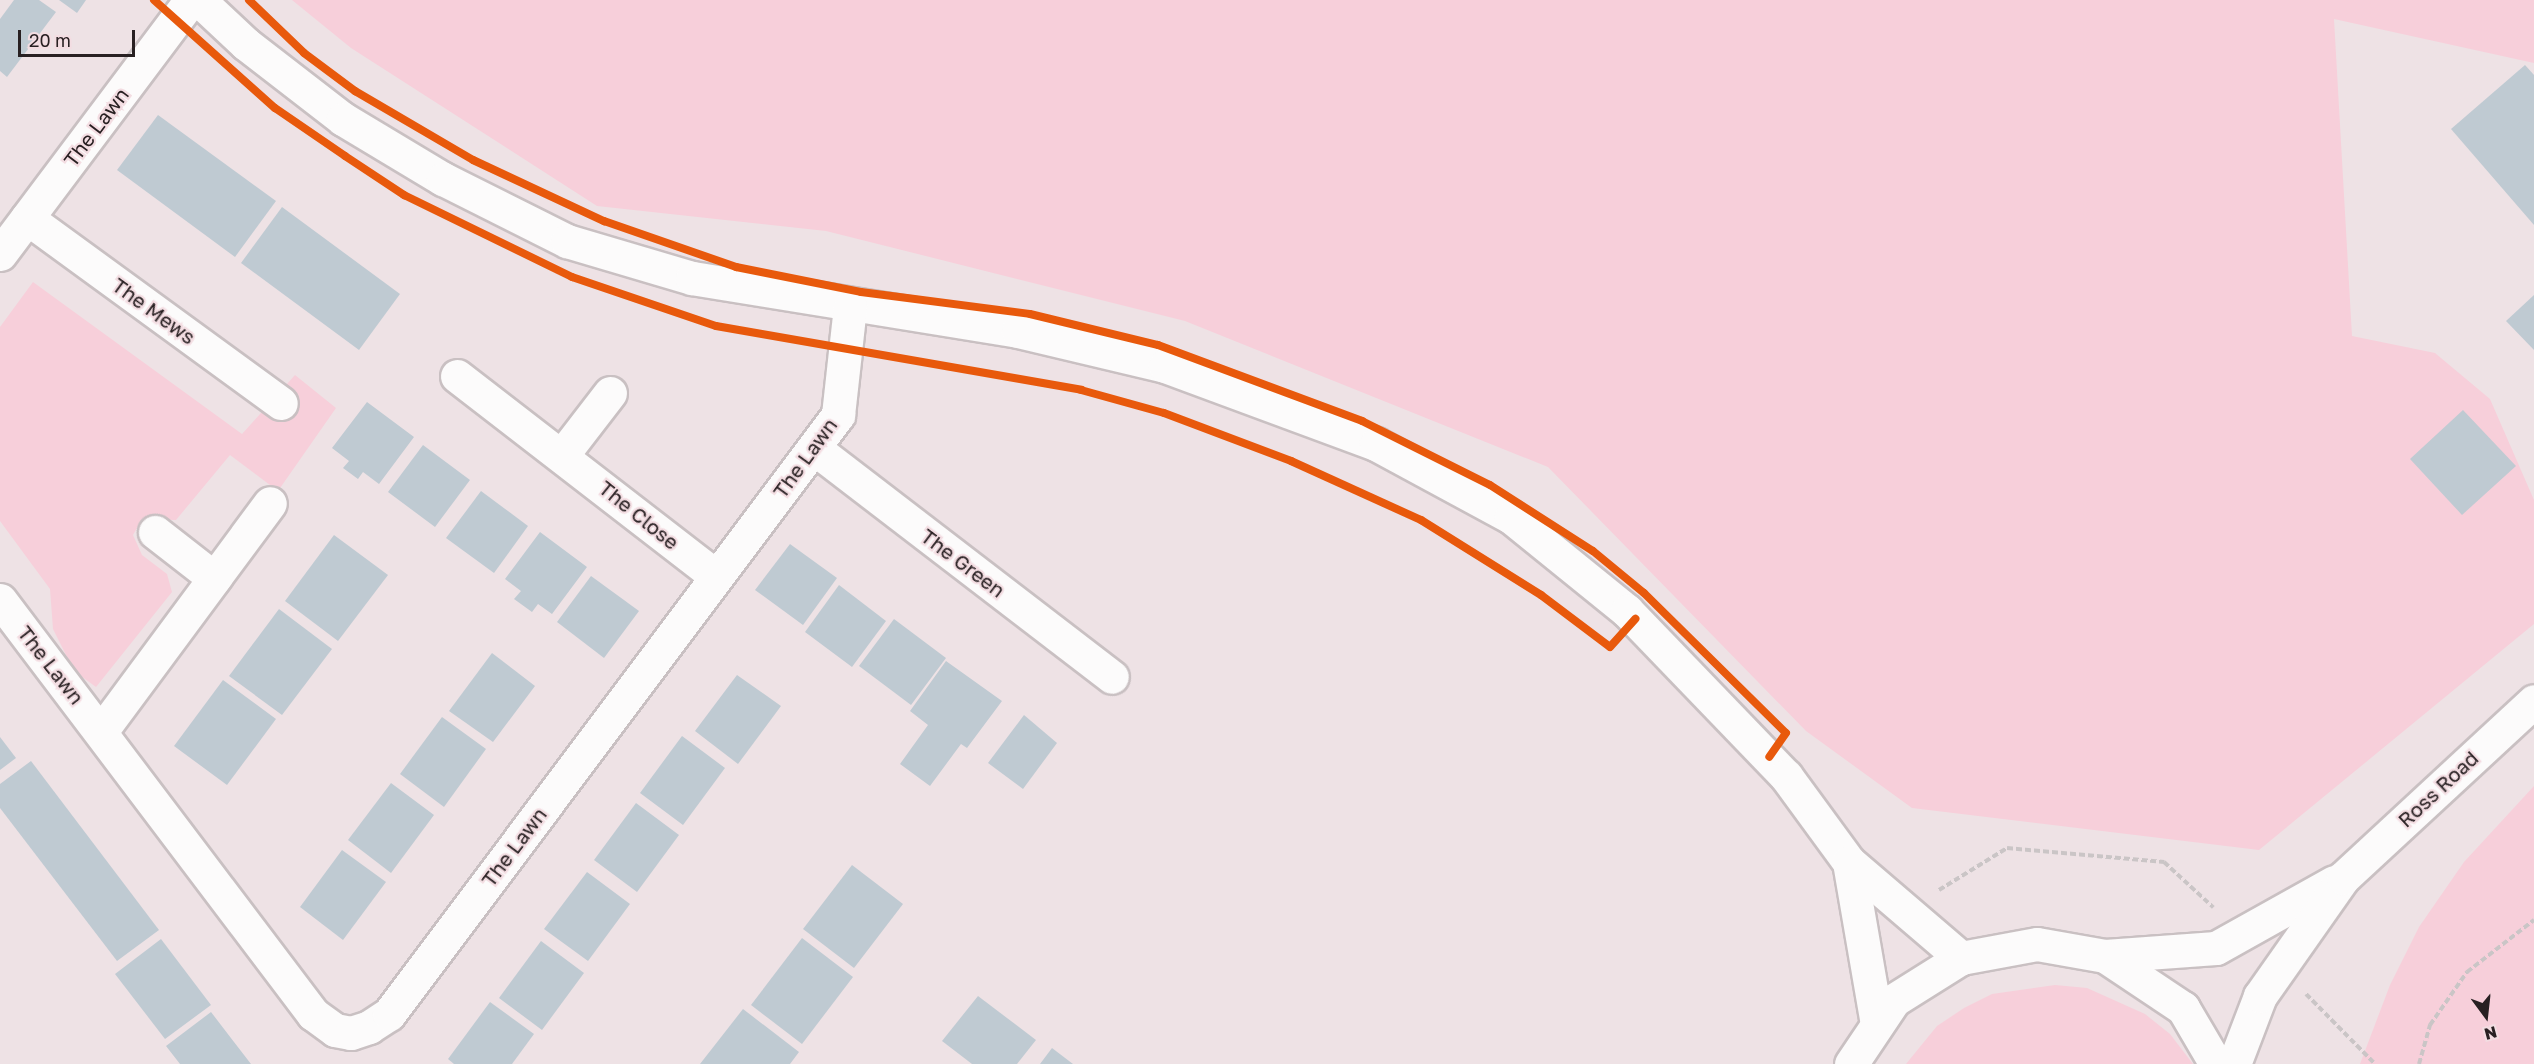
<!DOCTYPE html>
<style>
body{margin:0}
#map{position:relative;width:2534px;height:1064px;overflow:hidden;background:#eee2e5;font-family:"Golos Text",sans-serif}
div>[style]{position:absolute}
.green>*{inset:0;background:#f7cfda}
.building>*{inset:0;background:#bfcad2}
.path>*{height:4px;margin-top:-2px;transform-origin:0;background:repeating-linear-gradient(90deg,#cac5c6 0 6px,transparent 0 9px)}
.roads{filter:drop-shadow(2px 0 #c9c0c2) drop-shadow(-2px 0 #c9c0c2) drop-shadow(0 2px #c9c0c2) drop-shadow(0 -2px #c9c0c2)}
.minor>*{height:33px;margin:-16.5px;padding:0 16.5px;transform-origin:16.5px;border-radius:16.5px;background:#fcfbfb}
.secondary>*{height:33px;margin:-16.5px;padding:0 16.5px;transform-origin:16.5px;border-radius:16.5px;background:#fcfbfb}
.cycleway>*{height:8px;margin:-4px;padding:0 4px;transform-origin:4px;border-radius:4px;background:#e8590c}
span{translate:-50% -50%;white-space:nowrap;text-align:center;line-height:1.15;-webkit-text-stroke:4.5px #f3dde2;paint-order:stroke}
.street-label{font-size:20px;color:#282022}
.north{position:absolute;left:2456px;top:986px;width:60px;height:60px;-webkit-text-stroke:4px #f3dde2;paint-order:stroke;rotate:165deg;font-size:16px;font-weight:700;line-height:24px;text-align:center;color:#282022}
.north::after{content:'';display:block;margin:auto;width:21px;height:27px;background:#282022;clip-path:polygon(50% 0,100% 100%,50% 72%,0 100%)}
.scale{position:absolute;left:18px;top:30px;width:117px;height:27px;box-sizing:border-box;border:3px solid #282022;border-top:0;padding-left:8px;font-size:18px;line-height:21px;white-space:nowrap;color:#282022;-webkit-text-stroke:4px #f3dde2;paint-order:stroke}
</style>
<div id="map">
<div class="green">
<i style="clip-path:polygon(292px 0,2534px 0,2534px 63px,2334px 19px,2352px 336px,2435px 353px,2490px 399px,2534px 500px,2534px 624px,2259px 850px,1912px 808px,1806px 731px,1548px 467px,1185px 321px,826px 231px,597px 206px,351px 48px)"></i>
<i style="clip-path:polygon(33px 282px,242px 434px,295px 375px,336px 408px,278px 491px,230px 455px,176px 520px,142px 519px,133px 535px,142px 555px,167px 574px,172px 592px,96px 687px,74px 671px,53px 629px,50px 589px,0 521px,0 327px)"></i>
<i style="clip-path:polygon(2534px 786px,2534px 1064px,2360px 1064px,2390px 985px,2419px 927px,2464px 862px)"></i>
<i style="clip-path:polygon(2055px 985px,2087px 988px,2145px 1014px,2170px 1034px,2193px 1064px,1906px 1064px,1937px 1026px,1964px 1008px,1992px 994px)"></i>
</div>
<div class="building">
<i style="clip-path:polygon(14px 0,39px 0,56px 12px,7px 77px,0 71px,0 19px)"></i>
<i style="clip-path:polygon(59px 0,86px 0,77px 13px)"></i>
<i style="clip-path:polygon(2525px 65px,2534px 75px,2534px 225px,2451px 129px)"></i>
<i style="clip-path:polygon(158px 115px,276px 201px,235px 257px,117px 170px)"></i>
<i style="clip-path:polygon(282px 207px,400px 294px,359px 350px,241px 263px)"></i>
<i style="clip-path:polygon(2534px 295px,2534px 350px,2506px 321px)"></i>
<i style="clip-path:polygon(367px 402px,414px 437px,379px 484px,363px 472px,358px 479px,343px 468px,349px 461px,332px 448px)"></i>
<i style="clip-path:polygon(2463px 410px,2516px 466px,2462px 515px,2410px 459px)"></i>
<i style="clip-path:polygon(423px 445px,470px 480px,435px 527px,388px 492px)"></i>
<i style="clip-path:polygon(481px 491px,528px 526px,494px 573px,446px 538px)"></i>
<i style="clip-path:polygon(540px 532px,587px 567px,552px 614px,538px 604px,532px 612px,514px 599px,521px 591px,505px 579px)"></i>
<i style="clip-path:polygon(334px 535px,388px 575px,338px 641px,285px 601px)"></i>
<i style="clip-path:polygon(790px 544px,837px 578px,803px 625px,755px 590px)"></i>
<i style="clip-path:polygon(591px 576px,639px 611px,604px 658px,557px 622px)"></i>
<i style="clip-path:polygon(839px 585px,886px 621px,852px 667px,805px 632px)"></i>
<i style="clip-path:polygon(279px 609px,332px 649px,282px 715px,229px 676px)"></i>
<i style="clip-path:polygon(894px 619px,946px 658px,911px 705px,859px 666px)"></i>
<i style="clip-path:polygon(492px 653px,535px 686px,493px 742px,449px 711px)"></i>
<i style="clip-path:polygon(946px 661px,1002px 701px,967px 748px,961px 744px,930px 786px,900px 764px,928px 725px,910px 711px)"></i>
<i style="clip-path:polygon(737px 675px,781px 706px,738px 764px,695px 731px)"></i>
<i style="clip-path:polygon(223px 680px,276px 719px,227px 785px,174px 746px)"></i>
<i style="clip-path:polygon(1024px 715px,1057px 743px,1023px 789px,988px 763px)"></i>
<i style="clip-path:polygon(442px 717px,486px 749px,444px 807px,400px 774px)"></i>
<i style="clip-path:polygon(682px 736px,725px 768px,683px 825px,640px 793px)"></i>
<i style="clip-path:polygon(0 737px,16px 758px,0 770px)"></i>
<i style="clip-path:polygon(31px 761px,159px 930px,117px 961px,0 808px,0 784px)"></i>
<i style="clip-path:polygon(391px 783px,434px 815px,391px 873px,348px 840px)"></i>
<i style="clip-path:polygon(636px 803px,679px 835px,637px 892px,594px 860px)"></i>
<i style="clip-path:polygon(342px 850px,386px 882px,343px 940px,300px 907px)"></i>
<i style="clip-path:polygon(852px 865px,903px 904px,854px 968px,803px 929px)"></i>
<i style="clip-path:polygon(587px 872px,630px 904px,588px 961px,544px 929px)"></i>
<i style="clip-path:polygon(802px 938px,853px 977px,802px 1044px,751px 1005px)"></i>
<i style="clip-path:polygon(161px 939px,211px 1005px,165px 1039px,115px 974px)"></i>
<i style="clip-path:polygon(541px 941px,584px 973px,542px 1030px,499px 998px)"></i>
<i style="clip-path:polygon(978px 996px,1036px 1040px,1017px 1064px,972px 1064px,942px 1041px)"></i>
<i style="clip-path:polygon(490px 1002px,534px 1034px,512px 1064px,454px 1064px,448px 1059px)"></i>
<i style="clip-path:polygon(743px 1009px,799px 1052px,790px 1064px,700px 1064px)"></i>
<i style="clip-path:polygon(211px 1012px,234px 1042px,251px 1064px,180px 1064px,166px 1046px)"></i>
<i style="clip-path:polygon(1052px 1048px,1073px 1064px,1040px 1064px)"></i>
</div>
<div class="path">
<i style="left:1939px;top:890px;width:80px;rotate:-31.7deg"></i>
<i style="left:2007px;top:848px;width:158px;rotate:5.1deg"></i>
<i style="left:2164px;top:862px;width:67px;rotate:42.6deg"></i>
<i style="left:2306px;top:994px;width:98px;rotate:45.4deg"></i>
<i style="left:2419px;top:1064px;width:41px;rotate:-74.2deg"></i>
<i style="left:2430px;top:1025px;width:65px;rotate:-55.1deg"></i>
<i style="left:2467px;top:972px;width:85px;rotate:-37.8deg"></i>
</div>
<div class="roads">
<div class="minor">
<i style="left:199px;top:0;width:64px;rotate:43.1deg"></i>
<i style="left:246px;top:44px;width:123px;rotate:37.7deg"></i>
<i style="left:343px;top:119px;width:117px;rotate:31deg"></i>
<i style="left:443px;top:179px;width:139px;rotate:26.6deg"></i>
<i style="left:567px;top:241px;width:130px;rotate:16.5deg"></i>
<i style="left:692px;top:278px;width:330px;rotate:9.2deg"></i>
<i style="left:1018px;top:331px;width:151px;rotate:13.4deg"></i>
<i style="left:1165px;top:366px;width:225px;rotate:20.3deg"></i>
<i style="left:1376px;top:444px;width:153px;rotate:28.4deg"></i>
<i style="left:1511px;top:517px;width:149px;rotate:39deg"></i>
<i style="left:1627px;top:611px;width:229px;rotate:46.1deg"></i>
<i style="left:1786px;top:776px;width:107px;rotate:53.8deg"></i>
<i style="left:1849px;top:862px;width:148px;rotate:40.6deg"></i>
<i style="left:27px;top:218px;width:314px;rotate:36.1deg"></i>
<i style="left:0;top:254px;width:318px;rotate:-53.1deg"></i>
<i style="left:457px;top:376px;width:327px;rotate:37.7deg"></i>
<i style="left:815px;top:449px;width:374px;rotate:37.5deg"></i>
<i style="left:563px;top:454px;width:77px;rotate:-52.4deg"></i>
<i style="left:155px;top:532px;width:75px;rotate:37.9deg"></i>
<i style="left:0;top:600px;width:519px;rotate:52.91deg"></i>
<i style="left:313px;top:1014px;width:27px;rotate:36deg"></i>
<i style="left:335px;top:1030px;width:16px;rotate:11deg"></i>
<i style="left:351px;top:1033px;width:19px;rotate:-18deg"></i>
<i style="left:369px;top:1027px;width:24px;rotate:-33deg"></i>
<i style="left:389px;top:1014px;width:749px;rotate:-53.15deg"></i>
<i style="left:838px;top:415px;width:109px;rotate:-83.7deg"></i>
<i style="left:102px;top:730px;width:282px;rotate:-53.5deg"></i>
<i style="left:1849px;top:862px;width:164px;rotate:80.2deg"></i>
</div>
<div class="secondary">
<i style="left:2105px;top:956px;width:111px;rotate:-4.1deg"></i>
<i style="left:2216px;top:948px;width:135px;rotate:-29.2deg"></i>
<i style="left:1851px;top:1064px;width:77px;rotate:-56.1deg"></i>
<i style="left:1894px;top:1000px;width:79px;rotate:-32.1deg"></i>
<i style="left:1961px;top:958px;width:77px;rotate:-10.4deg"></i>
<i style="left:2037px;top:944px;width:69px;rotate:10deg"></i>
<i style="left:2105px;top:956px;width:94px;rotate:33.7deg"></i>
<i style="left:2183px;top:1008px;width:65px;rotate:59.5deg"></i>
<i style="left:2234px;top:1064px;width:73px;rotate:-69.1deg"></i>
<i style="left:2260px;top:996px;width:144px;rotate:-54.9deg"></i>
<i style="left:2343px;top:878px;width:260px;rotate:-42.8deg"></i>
</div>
</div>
<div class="cycleway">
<i style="left:154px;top:0;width:162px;rotate:41.8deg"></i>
<i style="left:275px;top:108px;width:85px;rotate:34.4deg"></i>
<i style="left:345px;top:156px;width:71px;rotate:33.5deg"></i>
<i style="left:404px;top:195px;width:187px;rotate:26deg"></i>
<i style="left:572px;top:277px;width:152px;rotate:18.8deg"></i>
<i style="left:716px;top:326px;width:371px;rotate:9.9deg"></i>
<i style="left:1081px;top:390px;width:86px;rotate:15.5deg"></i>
<i style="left:1164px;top:413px;width:136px;rotate:20.7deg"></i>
<i style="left:1291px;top:461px;width:143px;rotate:24.4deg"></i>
<i style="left:1421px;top:520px;width:142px;rotate:32deg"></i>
<i style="left:1541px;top:595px;width:86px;rotate:37deg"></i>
<i style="left:1610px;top:647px;width:38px;rotate:-48deg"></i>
<i style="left:249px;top:0;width:76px;rotate:43.9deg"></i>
<i style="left:304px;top:53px;width:64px;rotate:36.7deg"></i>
<i style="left:355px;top:91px;width:137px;rotate:30.3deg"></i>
<i style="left:473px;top:160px;width:145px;rotate:25deg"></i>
<i style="left:604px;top:221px;width:140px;rotate:19.2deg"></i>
<i style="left:736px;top:267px;width:127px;rotate:11.3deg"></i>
<i style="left:861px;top:292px;width:170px;rotate:7.4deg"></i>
<i style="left:1030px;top:314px;width:132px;rotate:13.6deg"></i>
<i style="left:1158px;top:345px;width:218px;rotate:20.4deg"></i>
<i style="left:1362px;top:421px;width:143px;rotate:26.6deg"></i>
<i style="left:1490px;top:485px;width:122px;rotate:32.7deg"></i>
<i style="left:1593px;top:551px;width:66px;rotate:39.5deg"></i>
<i style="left:1644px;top:593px;width:199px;rotate:44.6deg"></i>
<i style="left:1786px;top:733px;width:29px;rotate:125deg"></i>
</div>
<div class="street-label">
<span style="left:96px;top:127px;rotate:-53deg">The Lawn</span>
<span style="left:154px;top:311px;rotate:36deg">The Mews</span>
<span style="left:805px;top:458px;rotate:-54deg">The Lawn</span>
<span style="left:639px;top:515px;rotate:39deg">The Close</span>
<span style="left:963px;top:563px;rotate:37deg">The Green</span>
<span style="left:51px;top:665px;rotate:52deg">The Lawn</span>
<span style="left:2438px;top:789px;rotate:-43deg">Ross Road</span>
<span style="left:514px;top:847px;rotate:-53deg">The Lawn</span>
</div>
<div class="north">N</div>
<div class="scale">20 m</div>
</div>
